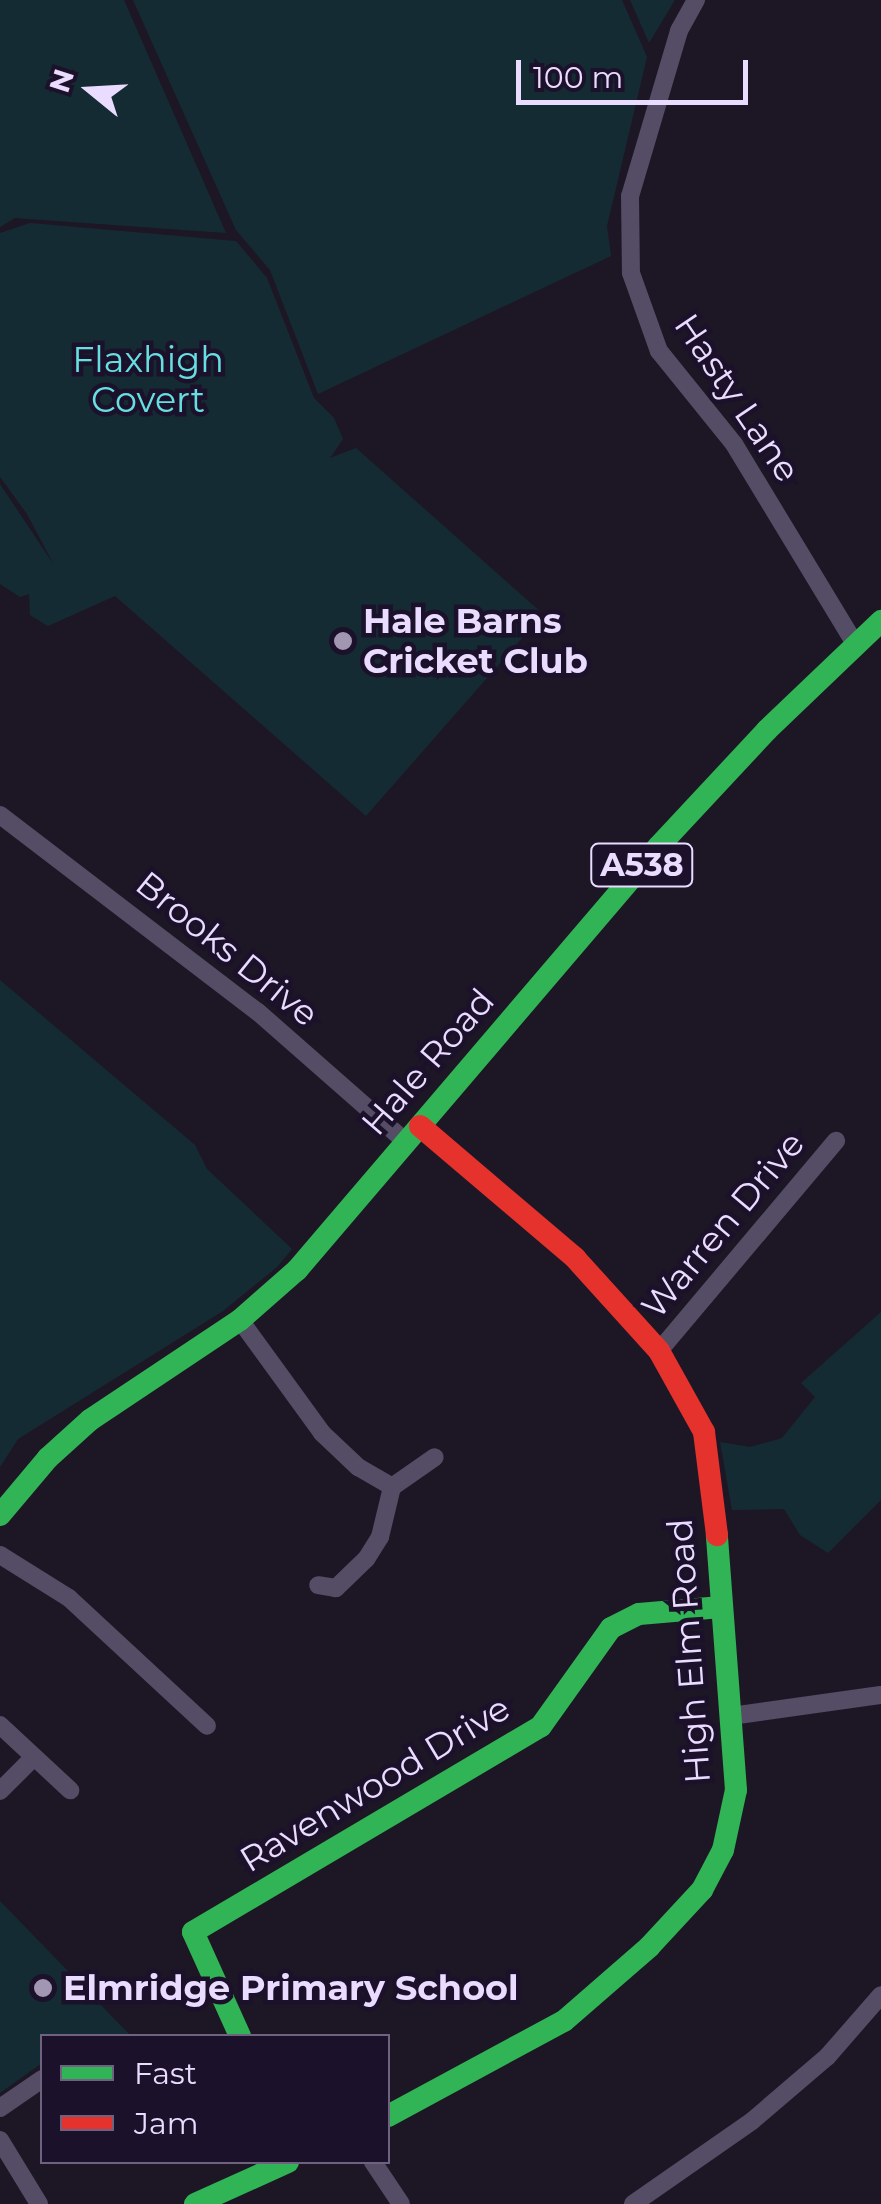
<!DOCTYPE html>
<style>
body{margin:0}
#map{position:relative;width:881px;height:2204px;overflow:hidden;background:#1d1725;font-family:Montserrat,sans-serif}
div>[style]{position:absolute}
.green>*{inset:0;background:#152b33}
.street>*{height:18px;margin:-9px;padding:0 9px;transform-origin:9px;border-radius:9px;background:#544d65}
.fast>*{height:22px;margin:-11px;padding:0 11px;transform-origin:11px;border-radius:11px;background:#30b455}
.jam>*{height:22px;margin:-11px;padding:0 11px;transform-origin:11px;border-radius:11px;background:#e5322d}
.dots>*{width:28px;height:28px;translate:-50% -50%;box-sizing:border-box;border:5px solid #1c112b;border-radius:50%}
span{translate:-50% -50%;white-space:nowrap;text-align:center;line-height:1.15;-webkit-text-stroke:9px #1c112b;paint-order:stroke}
.shield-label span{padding:2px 8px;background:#1c112b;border:2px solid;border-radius:8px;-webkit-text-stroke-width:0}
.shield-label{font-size:32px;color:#e9dcff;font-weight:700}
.park-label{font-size:35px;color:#66dfe0}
.street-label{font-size:35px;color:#e9dcff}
.poi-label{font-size:35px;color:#e9dcff;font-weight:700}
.left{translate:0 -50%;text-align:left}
.legend{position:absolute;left:40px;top:2034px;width:350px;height:130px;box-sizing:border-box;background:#1c112b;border:2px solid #6e6280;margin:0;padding:12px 18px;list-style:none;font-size:30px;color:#e9dcff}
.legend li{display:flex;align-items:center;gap:20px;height:50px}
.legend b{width:50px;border:2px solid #6e6280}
.north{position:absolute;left:40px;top:40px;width:100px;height:100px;-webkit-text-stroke:8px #1c112b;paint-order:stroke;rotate:288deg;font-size:28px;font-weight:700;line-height:40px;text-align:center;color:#e9dcff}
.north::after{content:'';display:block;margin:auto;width:35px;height:45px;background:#e9dcff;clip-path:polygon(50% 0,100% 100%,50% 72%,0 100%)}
.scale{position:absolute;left:516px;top:60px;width:232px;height:45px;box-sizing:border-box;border:5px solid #e9dcff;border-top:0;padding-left:12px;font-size:30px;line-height:35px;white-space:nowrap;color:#e9dcff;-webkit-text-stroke:8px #1c112b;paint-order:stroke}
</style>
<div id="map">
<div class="green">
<i style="clip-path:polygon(0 0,124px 0,226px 233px,15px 218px,0 227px)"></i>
<i style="clip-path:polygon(133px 0,622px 0,647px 57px,607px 226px,611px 256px,318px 394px,270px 270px,236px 230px)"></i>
<i style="clip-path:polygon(630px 0,675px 0,649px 43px)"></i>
<i style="clip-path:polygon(30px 223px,236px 241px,267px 278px,314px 398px,334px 418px,343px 439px,330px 458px,356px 448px,543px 614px,366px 816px,115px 596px,48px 626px,30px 615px,29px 594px,20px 597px,0 584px,0 484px,54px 565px,27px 514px,0 477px,0 233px)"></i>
<i style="clip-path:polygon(0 980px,195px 1145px,207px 1169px,292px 1249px,277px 1267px,223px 1311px,18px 1439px,0 1467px)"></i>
<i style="clip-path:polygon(881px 1312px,881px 1500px,828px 1553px,800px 1535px,784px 1509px,732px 1510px,720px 1442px,750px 1447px,782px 1438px,815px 1397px,801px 1383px)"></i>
<i style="clip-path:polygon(0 1901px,129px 2034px,42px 2036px,42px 2063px,0 2093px)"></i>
</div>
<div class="street">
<i style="left:696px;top:0;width:35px;rotate:119deg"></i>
<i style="left:679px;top:31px;width:172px;rotate:106.5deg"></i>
<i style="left:630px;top:196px;width:77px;rotate:89.3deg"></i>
<i style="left:631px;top:273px;width:83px;rotate:70.3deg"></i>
<i style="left:659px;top:351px;width:119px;rotate:51.1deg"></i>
<i style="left:734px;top:444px;width:234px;rotate:58.8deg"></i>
<i style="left:0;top:815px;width:325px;rotate:37.4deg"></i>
<i style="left:258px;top:1012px;width:197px;rotate:41.3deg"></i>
<i style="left:240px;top:1320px;width:140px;rotate:54deg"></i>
<i style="left:322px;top:1433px;width:50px;rotate:43.4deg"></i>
<i style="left:358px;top:1467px;width:39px;rotate:30deg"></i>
<i style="left:392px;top:1487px;width:51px;rotate:103.5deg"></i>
<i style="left:380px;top:1537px;width:26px;rotate:122deg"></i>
<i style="left:366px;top:1559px;width:42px;rotate:136deg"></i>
<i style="left:336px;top:1588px;width:18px;rotate:-171deg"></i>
<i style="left:659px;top:1351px;width:275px;rotate:-49.9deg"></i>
<i style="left:392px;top:1487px;width:52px;rotate:-34.9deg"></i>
<i style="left:0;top:1555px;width:81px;rotate:31.9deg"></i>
<i style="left:69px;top:1598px;width:188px;rotate:42.8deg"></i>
<i style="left:731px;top:1716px;width:151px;rotate:-8deg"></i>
<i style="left:0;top:1725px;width:96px;rotate:42.9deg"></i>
<i style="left:0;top:1791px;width:45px;rotate:-45deg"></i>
<i style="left:0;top:2108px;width:51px;rotate:-34.6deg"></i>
<i style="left:0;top:2140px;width:75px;rotate:58.6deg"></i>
<i style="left:373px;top:2162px;width:50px;rotate:56.3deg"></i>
<i style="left:633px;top:2204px;width:145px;rotate:-34.9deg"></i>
<i style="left:752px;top:2121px;width:99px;rotate:-40.5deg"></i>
<i style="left:827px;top:2057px;width:82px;rotate:-48.9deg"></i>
</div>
<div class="fast">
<i style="left:0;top:1515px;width:75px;rotate:-49.9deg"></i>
<i style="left:48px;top:1458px;width:57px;rotate:-42.1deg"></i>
<i style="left:90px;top:1420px;width:180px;rotate:-33.7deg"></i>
<i style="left:240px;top:1320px;width:76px;rotate:-41.3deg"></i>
<i style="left:297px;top:1270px;width:556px;rotate:-49.52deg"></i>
<i style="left:658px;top:847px;width:160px;rotate:-47deg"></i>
<i style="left:767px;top:730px;width:158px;rotate:-43.7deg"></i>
<i style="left:240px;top:2036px;width:114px;rotate:-114.3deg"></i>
<i style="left:193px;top:1932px;width:404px;rotate:-30.6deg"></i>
<i style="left:541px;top:1726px;width:120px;rotate:-54.5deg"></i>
<i style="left:611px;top:1628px;width:31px;rotate:-27deg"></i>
<i style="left:639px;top:1614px;width:82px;rotate:-4.9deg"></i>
<i style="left:388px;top:2116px;width:200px;rotate:-28.4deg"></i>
<i style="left:564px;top:2021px;width:113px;rotate:-41deg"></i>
<i style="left:649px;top:1947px;width:78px;rotate:-47.1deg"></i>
<i style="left:702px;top:1890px;width:45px;rotate:-62.3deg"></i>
<i style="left:723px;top:1850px;width:61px;rotate:-77.8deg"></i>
<i style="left:736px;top:1790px;width:256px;rotate:-94.3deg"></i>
<i style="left:195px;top:2204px;width:102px;rotate:-24.3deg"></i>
</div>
<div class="jam">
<i style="left:420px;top:1126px;width:204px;rotate:40.4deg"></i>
<i style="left:575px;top:1258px;width:125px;rotate:47.9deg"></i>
<i style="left:659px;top:1351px;width:93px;rotate:60.9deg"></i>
<i style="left:704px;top:1432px;width:104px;rotate:82.8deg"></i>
</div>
<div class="dots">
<i style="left:343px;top:641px;background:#a297b3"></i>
<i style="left:43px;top:1988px;background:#a297b3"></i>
</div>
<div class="shield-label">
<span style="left:642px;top:865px">A538</span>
</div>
<div class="park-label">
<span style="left:148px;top:380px">Flaxhigh<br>Covert</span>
</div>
<div class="street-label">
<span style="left:737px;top:398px;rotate:56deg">Hasty Lane</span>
<span style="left:227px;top:949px;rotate:39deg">Brooks Drive</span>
<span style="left:428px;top:1062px;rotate:-49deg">Hale Road</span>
<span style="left:723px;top:1225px;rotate:-50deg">Warren Drive</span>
<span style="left:689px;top:1651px;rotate:-94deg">High Elm Road</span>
<span style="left:375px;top:1784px;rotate:-31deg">Ravenwood Drive</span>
</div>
<div class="poi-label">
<span class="left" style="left:363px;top:641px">Hale Barns<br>Cricket Club</span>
<span class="left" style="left:63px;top:1988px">Elmridge Primary School</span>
</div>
<ul class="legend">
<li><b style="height:12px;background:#30b455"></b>Fast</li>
<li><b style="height:12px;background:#e5322d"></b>Jam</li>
</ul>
<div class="north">N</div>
<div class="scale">100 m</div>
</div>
